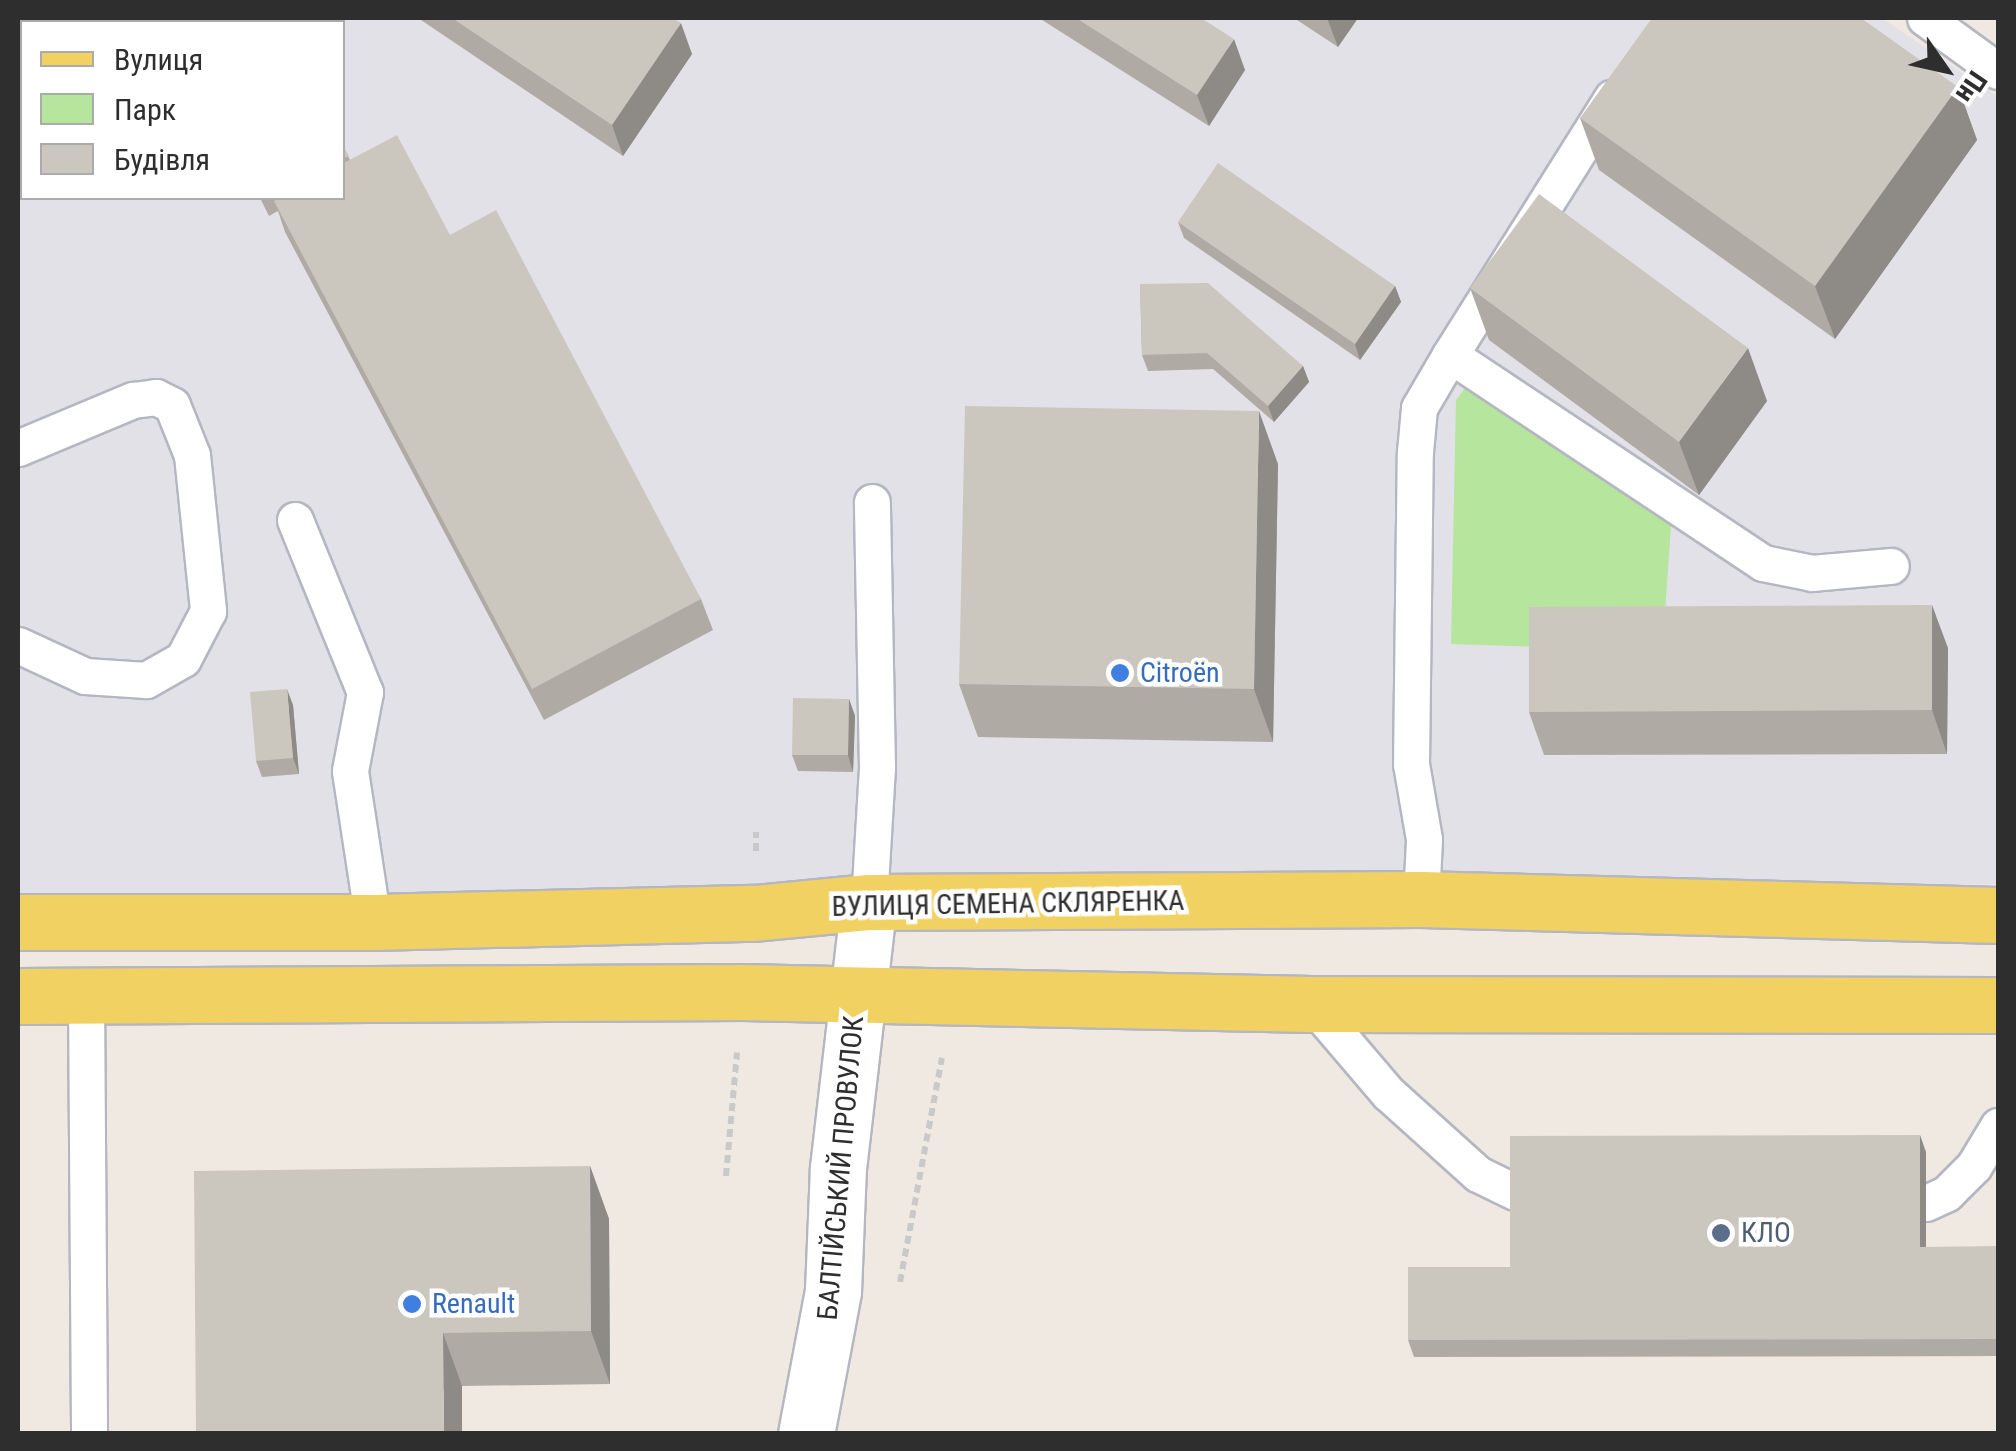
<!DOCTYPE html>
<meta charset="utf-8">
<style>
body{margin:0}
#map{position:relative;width:2016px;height:1451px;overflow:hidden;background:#efe9e1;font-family:"Roboto Condensed",sans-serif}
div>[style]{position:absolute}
.industrial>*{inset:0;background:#e3e1e8}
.green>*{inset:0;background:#b6e59e}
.path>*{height:6px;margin-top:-3px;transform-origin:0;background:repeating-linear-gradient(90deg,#c9c9c9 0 8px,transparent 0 13px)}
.roads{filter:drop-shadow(2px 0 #b4b7c1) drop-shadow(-2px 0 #b4b7c1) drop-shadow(0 2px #b4b7c1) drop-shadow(0 -2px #b4b7c1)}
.lane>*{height:35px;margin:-17.5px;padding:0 17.5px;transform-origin:17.5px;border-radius:17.5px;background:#fff}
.street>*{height:55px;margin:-27.5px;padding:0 27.5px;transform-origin:27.5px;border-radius:27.5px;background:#fff}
.primary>*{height:55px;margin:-27.5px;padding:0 27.5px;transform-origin:27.5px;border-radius:27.5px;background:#f2d163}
.wall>*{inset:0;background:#afaba4}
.shaded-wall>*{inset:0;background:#8e8b86}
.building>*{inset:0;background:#cbc7bf}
.dots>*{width:28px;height:28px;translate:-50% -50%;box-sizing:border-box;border:5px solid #fff;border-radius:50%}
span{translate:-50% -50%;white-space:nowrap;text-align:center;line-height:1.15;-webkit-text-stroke:9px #fff;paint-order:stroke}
.shop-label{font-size:28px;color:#366cbe}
.left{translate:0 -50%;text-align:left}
.street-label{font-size:28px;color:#2e2e2e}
.service-label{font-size:28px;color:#4e5e75}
.frame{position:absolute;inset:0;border:20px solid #2e2e2e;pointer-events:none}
.legend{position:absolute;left:20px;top:20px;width:325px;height:180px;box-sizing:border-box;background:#fff;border:2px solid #ababab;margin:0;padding:12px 18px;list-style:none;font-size:30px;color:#2e2e2e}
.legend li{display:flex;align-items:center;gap:20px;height:50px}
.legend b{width:50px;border:2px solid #ababab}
.north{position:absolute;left:1896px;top:20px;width:100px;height:100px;-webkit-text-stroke:8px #fff;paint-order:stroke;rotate:124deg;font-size:28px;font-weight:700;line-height:40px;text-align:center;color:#2e2e2e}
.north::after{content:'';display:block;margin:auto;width:35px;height:45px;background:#2e2e2e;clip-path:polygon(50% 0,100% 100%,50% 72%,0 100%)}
</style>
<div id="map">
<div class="industrial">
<i style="clip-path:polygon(evenodd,18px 18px,1882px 18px,1998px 97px,1998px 884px,869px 902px,18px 903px,18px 18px,22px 22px,342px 22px,342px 198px,22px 198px,22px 22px)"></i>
</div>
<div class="green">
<i style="clip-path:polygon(1469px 383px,1660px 502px,1671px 526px,1664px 627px,1633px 650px,1451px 644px,1456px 400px)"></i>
</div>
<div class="path">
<i style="left:756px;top:851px;width:19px;rotate:-90deg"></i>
<i style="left:726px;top:1176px;width:124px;rotate:-84.9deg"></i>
<i style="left:900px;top:1282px;width:228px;rotate:-79.4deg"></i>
</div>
<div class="roads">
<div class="lane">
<i style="left:1925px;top:18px;width:90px;rotate:36deg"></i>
<i style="left:1450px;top:355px;width:304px;rotate:-57.8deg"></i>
<i style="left:18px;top:448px;width:125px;rotate:-22.7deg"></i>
<i style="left:133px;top:400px;width:23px;rotate:-7deg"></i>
<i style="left:156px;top:397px;width:18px;rotate:27deg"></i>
<i style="left:172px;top:405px;width:54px;rotate:68.2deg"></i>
<i style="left:192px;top:455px;width:157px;rotate:84.1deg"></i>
<i style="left:208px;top:611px;width:54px;rotate:117.5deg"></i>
<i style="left:183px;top:659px;width:43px;rotate:150.4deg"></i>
<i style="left:146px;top:680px;width:61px;rotate:-176.2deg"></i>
<i style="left:85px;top:676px;width:74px;rotate:-155.2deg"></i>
<i style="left:295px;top:520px;width:186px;rotate:67.9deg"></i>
<i style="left:365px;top:692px;width:80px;rotate:100.8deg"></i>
<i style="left:350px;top:771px;width:153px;rotate:81.3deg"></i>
<i style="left:1421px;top:899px;width:60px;rotate:-87.1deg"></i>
<i style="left:1424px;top:839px;width:76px;rotate:-99.8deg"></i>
<i style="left:1411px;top:764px;width:312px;rotate:-89.3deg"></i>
<i style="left:1415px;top:452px;width:44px;rotate:-84.8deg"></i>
<i style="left:1419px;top:408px;width:61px;rotate:-59.7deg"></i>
<i style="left:1450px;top:355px;width:376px;rotate:33.6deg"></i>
<i style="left:1763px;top:563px;width:50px;rotate:11.5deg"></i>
<i style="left:1812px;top:573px;width:79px;rotate:-5.1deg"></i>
<i style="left:869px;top:902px;width:134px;rotate:-86.6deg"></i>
<i style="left:877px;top:768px;width:266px;rotate:-91.1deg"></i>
<i style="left:86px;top:996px;width:438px;rotate:89.6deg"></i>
<i style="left:1312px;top:1004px;width:117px;rotate:49.5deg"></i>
<i style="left:1388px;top:1093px;width:121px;rotate:42deg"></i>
<i style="left:1478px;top:1174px;width:41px;rotate:25.9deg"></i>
<i style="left:1926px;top:1203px;width:23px;rotate:-25deg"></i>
<i style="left:1947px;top:1193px;width:38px;rotate:-45deg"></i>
<i style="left:1974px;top:1166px;width:47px;rotate:-59deg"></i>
</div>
<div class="street">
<i style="left:806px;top:1434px;width:146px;rotate:-79.3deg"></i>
<i style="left:833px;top:1291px;width:123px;rotate:-87.7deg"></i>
<i style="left:838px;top:1168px;width:268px;rotate:-83.4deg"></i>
</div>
<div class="primary">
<i style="left:18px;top:922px;width:355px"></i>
<i style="left:373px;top:922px;width:381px;rotate:-1.4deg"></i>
<i style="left:754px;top:913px;width:116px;rotate:-5.5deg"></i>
<i style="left:869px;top:902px;width:552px;rotate:-0.31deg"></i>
<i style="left:1421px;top:899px;width:577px;rotate:1.59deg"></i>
<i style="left:18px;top:996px;width:724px;rotate:-0.32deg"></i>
<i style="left:742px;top:992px;width:570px;rotate:1.21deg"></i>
<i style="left:1312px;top:1004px;width:686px;rotate:0.08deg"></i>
</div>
</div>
<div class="wall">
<i style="clip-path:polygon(418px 18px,673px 18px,692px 54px,623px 156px)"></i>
<i style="clip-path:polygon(1039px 18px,1201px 18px,1245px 70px,1209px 126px)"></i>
<i style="clip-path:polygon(1294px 18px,1358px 18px,1338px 47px)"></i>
<i style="clip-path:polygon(1958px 87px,1977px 140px,1835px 339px,1599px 170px,1580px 118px)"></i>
<i style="clip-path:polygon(342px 144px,350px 160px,450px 235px,701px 599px,713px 630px,544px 720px,285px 232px,278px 211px,269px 216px,260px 198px,342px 198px)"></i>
<i style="clip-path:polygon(1178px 222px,1395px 286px,1401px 302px,1360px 360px,1184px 238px)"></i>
<i style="clip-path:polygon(1140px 284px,1303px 366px,1309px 382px,1274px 422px,1213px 369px,1148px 371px,1142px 355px)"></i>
<i style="clip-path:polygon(1470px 288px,1767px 401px,1699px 495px,1489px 340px)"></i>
<i style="clip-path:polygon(1278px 464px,1273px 742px,978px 737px,959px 684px)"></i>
<i style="clip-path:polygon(1948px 648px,1947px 754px,1544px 755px,1529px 712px)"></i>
<i style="clip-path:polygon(849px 699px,855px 716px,853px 772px,798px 771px,792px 755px)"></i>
<i style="clip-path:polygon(293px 705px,299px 774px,262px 777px,256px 761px)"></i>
<i style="clip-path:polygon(1926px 1152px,1926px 1247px,1998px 1249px,1998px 1356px,1414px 1357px,1408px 1340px)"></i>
<i style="clip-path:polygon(590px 1166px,609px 1219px,610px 1384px,462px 1386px,196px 1434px)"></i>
</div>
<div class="shaded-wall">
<i style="clip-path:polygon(1327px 18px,1358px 18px,1338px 47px)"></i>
<i style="clip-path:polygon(681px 23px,692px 54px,623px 156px,612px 125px)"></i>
<i style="clip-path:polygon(1234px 39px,1245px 70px,1209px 126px,1197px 95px)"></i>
<i style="clip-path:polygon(1958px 87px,1977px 140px,1835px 339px,1815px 286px)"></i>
<i style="clip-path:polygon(1395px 286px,1401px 302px,1360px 360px,1355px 344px)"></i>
<i style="clip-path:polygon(1748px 348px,1767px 401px,1699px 495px,1679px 442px)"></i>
<i style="clip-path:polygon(1303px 366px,1309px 382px,1274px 422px,1268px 406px)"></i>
<i style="clip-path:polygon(1259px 411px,1278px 464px,1273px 742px,1254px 689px)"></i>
<i style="clip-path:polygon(1932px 605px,1948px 648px,1947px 754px,1932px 710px)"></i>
<i style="clip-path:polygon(287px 689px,293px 705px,299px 774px,293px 758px)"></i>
<i style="clip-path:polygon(849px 699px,855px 716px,853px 772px,848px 755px)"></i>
<i style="clip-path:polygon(1920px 1135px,1926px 1152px,1926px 1263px,1920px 1247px)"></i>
<i style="clip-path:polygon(590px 1166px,609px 1219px,610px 1384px,591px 1331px)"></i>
<i style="clip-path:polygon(443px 1333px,462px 1386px,462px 1434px,444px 1434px)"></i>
</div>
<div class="building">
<i style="clip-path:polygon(452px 18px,673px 18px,681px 23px,612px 125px)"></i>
<i style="clip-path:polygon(1076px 18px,1201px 18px,1234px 39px,1197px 95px)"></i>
<i style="clip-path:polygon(1652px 18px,1861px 18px,1958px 87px,1815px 286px,1580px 118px)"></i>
<i style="clip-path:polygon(397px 135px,450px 235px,496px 210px,701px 599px,532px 689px,274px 201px,280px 198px,342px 198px,342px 164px)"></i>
<i style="clip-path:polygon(342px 144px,349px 156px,342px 159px)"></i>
<i style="clip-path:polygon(1218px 163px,1395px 286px,1355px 344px,1178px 222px)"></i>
<i style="clip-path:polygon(1539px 194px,1748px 348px,1679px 442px,1470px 288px)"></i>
<i style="clip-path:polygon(1208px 283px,1303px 366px,1268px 406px,1207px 353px,1142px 355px,1140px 284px)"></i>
<i style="clip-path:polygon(965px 406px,1259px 411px,1254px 689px,959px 684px)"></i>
<i style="clip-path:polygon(1932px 605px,1932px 710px,1529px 712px,1529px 607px)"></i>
<i style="clip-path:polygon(287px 689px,293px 758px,256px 761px,250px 692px)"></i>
<i style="clip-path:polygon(793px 698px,849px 699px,848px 755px,792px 755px)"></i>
<i style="clip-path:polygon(1920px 1135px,1920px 1247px,1998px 1246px,1998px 1339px,1408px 1340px,1408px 1267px,1510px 1267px,1510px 1136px)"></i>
<i style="clip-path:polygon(590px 1166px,591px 1331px,443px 1333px,444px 1434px,196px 1434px,194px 1171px)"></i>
</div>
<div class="dots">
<i style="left:1120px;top:673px;background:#3f7fe0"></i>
<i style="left:1721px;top:1233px;background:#5c6f8a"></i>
<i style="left:412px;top:1304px;background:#3f7fe0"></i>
</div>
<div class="shop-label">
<span class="left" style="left:1140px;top:673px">Citroën</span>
<span class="left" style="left:432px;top:1304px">Renault</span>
</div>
<div class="street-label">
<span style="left:1008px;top:904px;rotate:-1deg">ВУЛИЦЯ СЕМЕНА СКЛЯРЕНКА</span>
<span style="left:841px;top:1168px;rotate:-85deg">БАЛТІЙСЬКИЙ ПРОВУЛОК</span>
</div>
<div class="service-label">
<span class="left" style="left:1741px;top:1233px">КЛО</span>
</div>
<div class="frame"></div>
<ul class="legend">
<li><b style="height:12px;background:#f2d163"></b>Вулиця</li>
<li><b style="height:28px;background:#b6e59e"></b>Парк</li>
<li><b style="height:28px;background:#cbc7bf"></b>Будівля</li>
</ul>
<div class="north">Пн</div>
</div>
